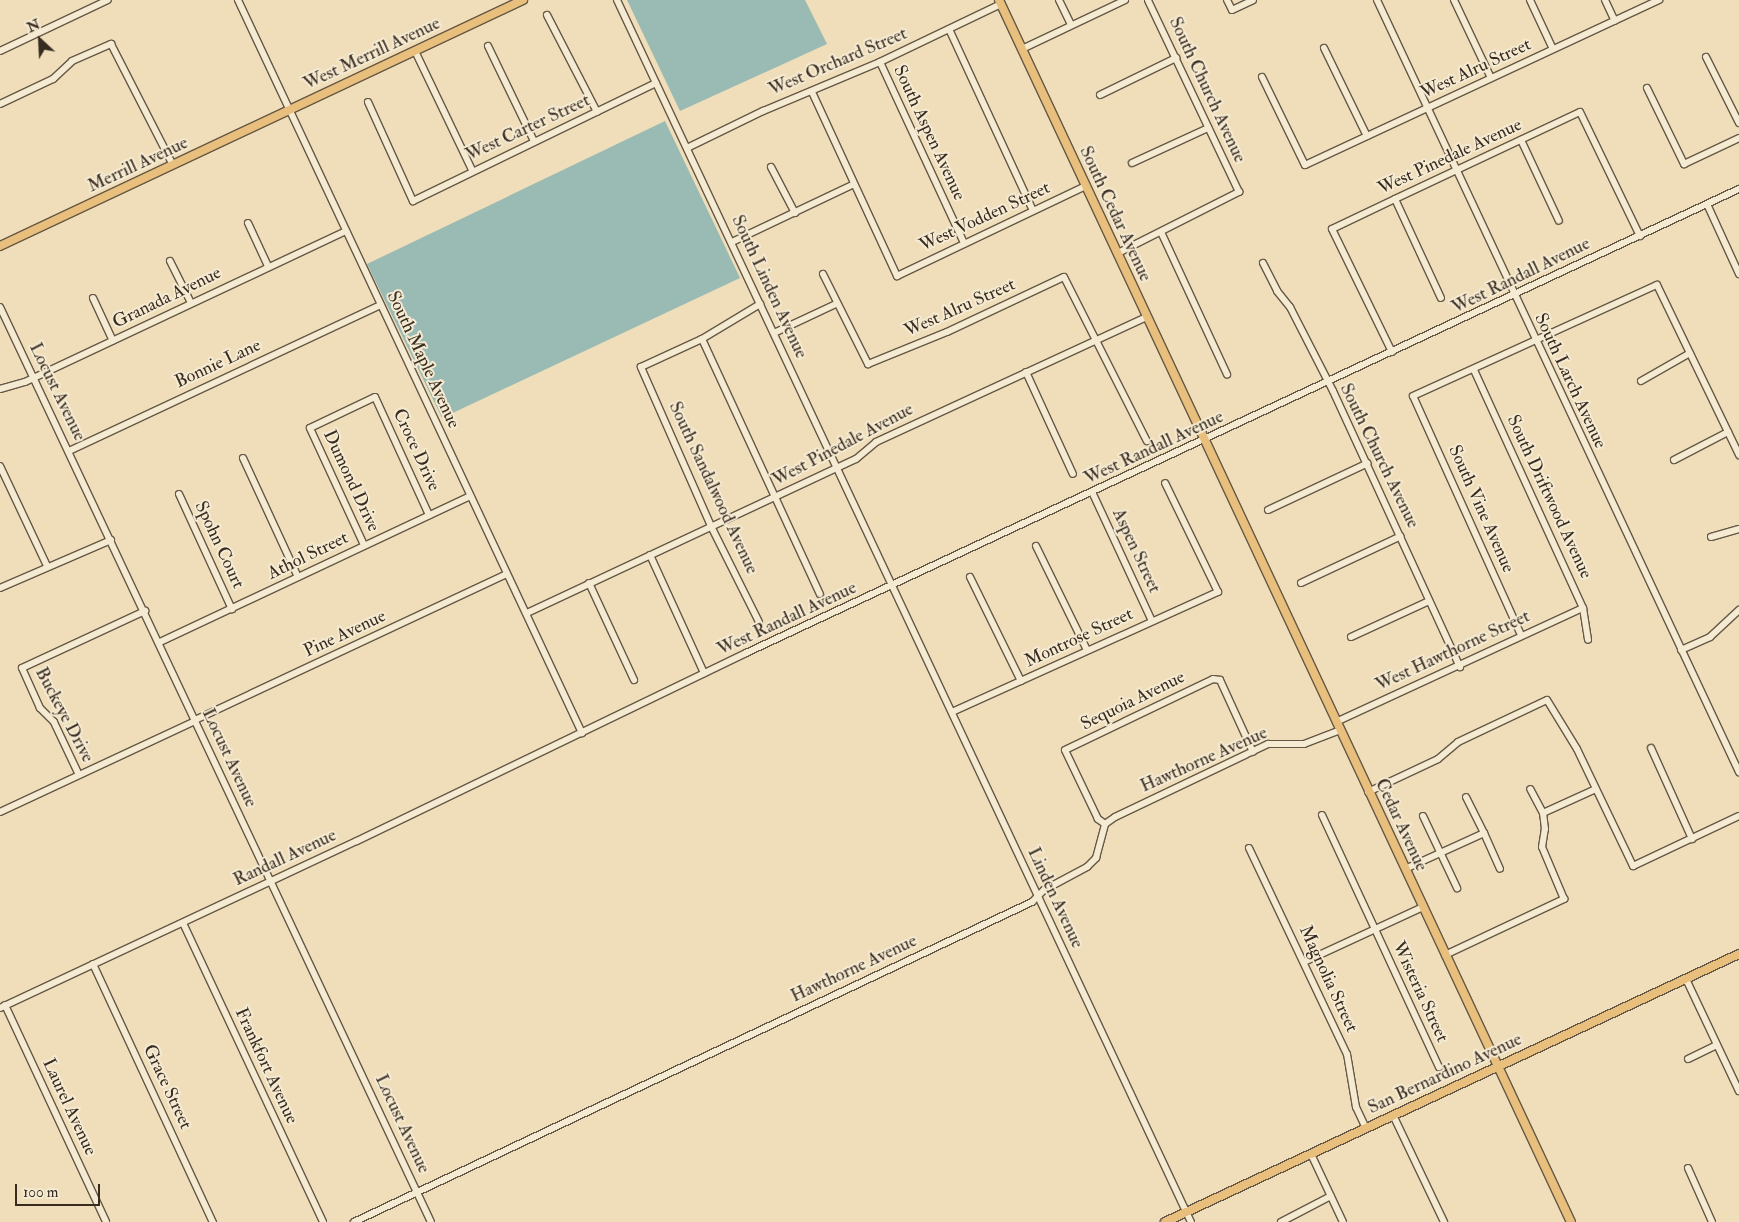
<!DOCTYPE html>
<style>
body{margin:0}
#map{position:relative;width:1739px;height:1222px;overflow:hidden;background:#efdeb9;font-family:"IM FELL Double Pica",serif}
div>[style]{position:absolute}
.water>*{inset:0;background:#9abbb4}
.roads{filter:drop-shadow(1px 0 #665846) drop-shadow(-1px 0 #665846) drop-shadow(0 1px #665846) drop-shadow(0 -1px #665846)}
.minor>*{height:6px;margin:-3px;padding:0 3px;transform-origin:3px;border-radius:3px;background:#f5ead2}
.major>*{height:8px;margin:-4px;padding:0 4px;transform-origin:4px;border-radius:4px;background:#e8bf7c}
span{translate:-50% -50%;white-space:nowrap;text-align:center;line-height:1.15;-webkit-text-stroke:4px #f5ead2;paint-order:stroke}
.street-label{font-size:18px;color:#382b20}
.north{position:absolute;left:15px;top:15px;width:50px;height:50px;-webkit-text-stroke:4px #f5ead2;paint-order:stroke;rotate:335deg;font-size:14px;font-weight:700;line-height:20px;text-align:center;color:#382b20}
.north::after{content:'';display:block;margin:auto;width:18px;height:22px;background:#382b20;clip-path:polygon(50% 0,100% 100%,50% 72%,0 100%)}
.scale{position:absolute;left:15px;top:1184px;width:85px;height:22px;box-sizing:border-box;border:2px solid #382b20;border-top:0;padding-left:6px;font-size:15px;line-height:18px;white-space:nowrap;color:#382b20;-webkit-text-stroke:4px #f5ead2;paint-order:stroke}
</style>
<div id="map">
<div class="water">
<i style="clip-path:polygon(627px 0,805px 0,827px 44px,680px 111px)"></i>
<i style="clip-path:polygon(665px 121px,740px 278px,442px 418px,367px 264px)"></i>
</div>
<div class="roads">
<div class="minor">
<i style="left:238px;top:0;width:810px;rotate:64.86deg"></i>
<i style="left:617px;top:0;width:1350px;rotate:64.84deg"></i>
<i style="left:1059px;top:0;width:28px;rotate:64deg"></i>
<i style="left:1227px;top:0;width:11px;rotate:63deg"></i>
<i style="left:1232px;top:10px;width:23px;rotate:-25deg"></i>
<i style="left:1377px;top:0;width:853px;rotate:64.88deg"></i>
<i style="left:1454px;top:0;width:86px;rotate:64.6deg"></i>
<i style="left:1530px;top:0;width:54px;rotate:64.9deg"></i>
<i style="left:1605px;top:0;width:23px;rotate:65deg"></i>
<i style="left:547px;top:15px;width:109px;rotate:62.7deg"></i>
<i style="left:949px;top:29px;width:200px;rotate:65.2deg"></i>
<i style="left:488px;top:46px;width:106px;rotate:64.2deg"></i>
<i style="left:1324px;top:48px;width:98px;rotate:64deg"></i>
<i style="left:1022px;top:49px;width:114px;rotate:-25.4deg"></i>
<i style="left:0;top:51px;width:119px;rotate:-25.3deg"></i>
<i style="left:415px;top:51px;width:132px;rotate:64.4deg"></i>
<i style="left:1706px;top:57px;width:74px;rotate:63.4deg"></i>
<i style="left:880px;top:62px;width:200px;rotate:65.1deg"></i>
<i style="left:1262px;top:77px;width:98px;rotate:64deg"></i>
<i style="left:1305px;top:165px;width:391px;rotate:-25deg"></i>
<i style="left:1647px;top:88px;width:85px;rotate:64deg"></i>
<i style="left:1684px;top:164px;width:61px;rotate:-25.3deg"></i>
<i style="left:812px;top:92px;width:203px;rotate:65.2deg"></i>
<i style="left:897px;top:276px;width:209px;rotate:-25.5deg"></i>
<i style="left:1100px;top:95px;width:85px;rotate:-26deg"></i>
<i style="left:368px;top:102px;width:109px;rotate:65.6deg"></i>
<i style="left:413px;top:201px;width:270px;rotate:-25.9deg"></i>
<i style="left:0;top:104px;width:59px;rotate:-25.3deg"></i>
<i style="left:53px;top:79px;width:26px;rotate:-43deg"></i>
<i style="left:72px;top:61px;width:43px;rotate:-23.6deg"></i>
<i style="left:111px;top:44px;width:136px;rotate:62.9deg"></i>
<i style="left:1521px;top:140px;width:89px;rotate:64.9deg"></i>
<i style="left:687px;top:148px;width:85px;rotate:-26deg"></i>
<i style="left:763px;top:111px;width:127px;rotate:-22.7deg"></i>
<i style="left:880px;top:62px;width:134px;rotate:-25.6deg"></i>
<i style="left:1132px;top:163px;width:84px;rotate:-24.7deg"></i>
<i style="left:771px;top:167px;width:52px;rotate:62.4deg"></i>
<i style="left:1395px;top:199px;width:109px;rotate:65.1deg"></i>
<i style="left:1707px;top:204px;width:77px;rotate:65.4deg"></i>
<i style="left:248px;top:223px;width:47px;rotate:65.1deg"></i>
<i style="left:1161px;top:232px;width:157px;rotate:65.1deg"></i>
<i style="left:732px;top:242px;width:135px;rotate:-25.4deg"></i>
<i style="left:1118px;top:253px;width:136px;rotate:-26.8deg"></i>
<i style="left:1239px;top:192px;width:212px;rotate:-115.4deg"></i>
<i style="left:170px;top:261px;width:47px;rotate:63.4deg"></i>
<i style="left:1263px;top:263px;width:31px;rotate:63deg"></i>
<i style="left:1277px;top:291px;width:21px;rotate:51deg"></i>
<i style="left:1290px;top:307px;width:94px;rotate:62.9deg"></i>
<i style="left:1333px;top:391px;width:304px;rotate:65.3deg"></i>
<i style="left:823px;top:274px;width:101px;rotate:63.4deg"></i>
<i style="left:868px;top:364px;width:85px;rotate:-22.1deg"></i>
<i style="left:947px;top:332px;width:129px;rotate:-25.2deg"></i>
<i style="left:1064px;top:277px;width:184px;rotate:63.2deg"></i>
<i style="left:93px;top:298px;width:47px;rotate:65.1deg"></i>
<i style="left:0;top:307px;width:1011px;rotate:64.78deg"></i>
<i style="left:774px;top:333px;width:68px;rotate:-25.1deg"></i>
<i style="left:702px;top:339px;width:281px;rotate:65.2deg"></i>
<i style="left:1392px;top:352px;width:137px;rotate:-116deg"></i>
<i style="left:1332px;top:229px;width:70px;rotate:-25.5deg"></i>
<i style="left:1395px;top:199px;width:204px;rotate:-25.2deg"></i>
<i style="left:1580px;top:112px;width:138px;rotate:64.2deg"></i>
<i style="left:1474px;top:370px;width:262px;rotate:65.4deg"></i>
<i style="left:1583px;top:608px;width:32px;rotate:81deg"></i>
<i style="left:1026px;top:372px;width:112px;rotate:65.3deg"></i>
<i style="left:1641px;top:381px;width:56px;rotate:-29.7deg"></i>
<i style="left:0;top:389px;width:26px;rotate:-16deg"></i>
<i style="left:25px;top:382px;width:355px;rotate:-25.2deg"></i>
<i style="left:69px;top:451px;width:344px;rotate:-25.1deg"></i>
<i style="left:243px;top:458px;width:131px;rotate:65.2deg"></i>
<i style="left:1674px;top:460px;width:61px;rotate:-27.4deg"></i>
<i style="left:0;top:466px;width:110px;rotate:64.8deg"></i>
<i style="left:179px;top:494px;width:127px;rotate:65.3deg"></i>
<i style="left:1093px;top:494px;width:140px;rotate:65.1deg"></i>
<i style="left:1268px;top:510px;width:110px;rotate:-25.2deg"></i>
<i style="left:1711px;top:537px;width:29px;rotate:-16deg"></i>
<i style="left:364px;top:545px;width:129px;rotate:-114.8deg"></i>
<i style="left:310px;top:428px;width:72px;rotate:-25.5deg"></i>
<i style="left:375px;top:397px;width:130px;rotate:65.4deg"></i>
<i style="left:1036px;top:546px;width:116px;rotate:63.9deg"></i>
<i style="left:650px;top:555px;width:130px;rotate:65.4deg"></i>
<i style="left:970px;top:577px;width:116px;rotate:63.9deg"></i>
<i style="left:589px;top:583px;width:107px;rotate:65.1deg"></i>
<i style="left:1301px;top:583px;width:110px;rotate:-25.2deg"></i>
<i style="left:0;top:588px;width:121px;rotate:-23.4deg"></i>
<i style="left:527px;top:613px;width:363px;rotate:-25.1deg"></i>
<i style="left:856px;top:459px;width:26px;rotate:-40deg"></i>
<i style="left:876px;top:442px;width:298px;rotate:-24.8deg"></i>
<i style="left:759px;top:622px;width:107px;rotate:-116.6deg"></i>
<i style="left:711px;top:526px;width:174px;rotate:-113.8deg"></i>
<i style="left:641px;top:367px;width:67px;rotate:-24.7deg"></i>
<i style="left:702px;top:339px;width:68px;rotate:-31.1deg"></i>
<i style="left:1521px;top:635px;width:262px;rotate:-114.3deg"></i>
<i style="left:1413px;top:396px;width:268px;rotate:-24.5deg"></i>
<i style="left:1657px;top:285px;width:189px;rotate:64.2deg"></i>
<i style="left:1351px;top:637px;width:86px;rotate:-24.8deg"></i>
<i style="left:160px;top:642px;width:343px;rotate:-25.2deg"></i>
<i style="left:1681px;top:650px;width:32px;rotate:-24deg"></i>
<i style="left:1710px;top:637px;width:40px;rotate:-43deg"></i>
<i style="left:952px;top:712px;width:292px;rotate:-24.3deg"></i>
<i style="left:1218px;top:592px;width:121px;rotate:-115.9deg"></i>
<i style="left:195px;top:720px;width:344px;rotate:-25.1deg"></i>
<i style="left:1336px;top:722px;width:272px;rotate:-24.8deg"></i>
<i style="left:1651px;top:748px;width:100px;rotate:65.7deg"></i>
<i style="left:79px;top:775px;width:59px;rotate:-115.3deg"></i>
<i style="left:54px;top:722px;width:20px;rotate:-135deg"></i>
<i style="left:40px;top:708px;width:44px;rotate:-114.2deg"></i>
<i style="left:22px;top:668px;width:136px;rotate:-24.9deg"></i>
<i style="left:1368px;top:792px;width:77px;rotate:-25.2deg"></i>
<i style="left:1438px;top:759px;width:26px;rotate:-40deg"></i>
<i style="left:1458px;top:742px;width:98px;rotate:-25.3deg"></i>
<i style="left:1547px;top:700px;width:57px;rotate:58.5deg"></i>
<i style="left:1577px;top:749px;width:130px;rotate:64.4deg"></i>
<i style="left:1633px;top:866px;width:117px;rotate:-25.3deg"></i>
<i style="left:0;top:812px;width:215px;rotate:-25deg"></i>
<i style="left:1543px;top:813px;width:58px;rotate:-24.4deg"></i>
<i style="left:1322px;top:815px;width:278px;rotate:65.1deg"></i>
<i style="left:1423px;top:816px;width:80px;rotate:64.7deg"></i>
<i style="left:1105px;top:824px;width:9px;rotate:-144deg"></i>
<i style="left:1098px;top:819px;width:76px;rotate:-115.6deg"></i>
<i style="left:1065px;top:750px;width:164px;rotate:-25.6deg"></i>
<i style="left:1213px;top:679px;width:7px;rotate:8deg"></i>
<i style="left:1220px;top:680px;width:79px;rotate:65.4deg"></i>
<i style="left:1484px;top:833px;width:39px;rotate:66deg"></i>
<i style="left:1249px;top:848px;width:228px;rotate:64.6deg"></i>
<i style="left:1347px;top:1054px;width:54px;rotate:80.4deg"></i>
<i style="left:1356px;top:1107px;width:23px;rotate:65deg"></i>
<i style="left:1405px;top:869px;width:87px;rotate:-24.5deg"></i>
<i style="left:1484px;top:833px;width:40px;rotate:-116.6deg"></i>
<i style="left:183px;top:923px;width:330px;rotate:64.9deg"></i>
<i style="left:1445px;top:955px;width:132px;rotate:-25.2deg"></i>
<i style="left:1564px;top:899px;width:56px;rotate:-112.9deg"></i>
<i style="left:1542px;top:847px;width:18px;rotate:-81deg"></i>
<i style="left:1545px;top:829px;width:16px;rotate:-97deg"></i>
<i style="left:1543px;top:813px;width:27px;rotate:-118deg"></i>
<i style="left:1304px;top:962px;width:131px;rotate:-24.8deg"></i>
<i style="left:93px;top:964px;width:285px;rotate:65.1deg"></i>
<i style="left:1686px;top:979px;width:124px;rotate:64.7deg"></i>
<i style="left:5px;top:1005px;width:239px;rotate:65deg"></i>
<i style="left:0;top:1008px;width:394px;rotate:-25.1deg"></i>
<i style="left:357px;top:841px;width:432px;rotate:-25.8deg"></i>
<i style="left:746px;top:653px;width:1096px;rotate:-25.05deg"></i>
<i style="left:1688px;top:1059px;width:32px;rotate:-26deg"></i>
<i style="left:1393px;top:1115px;width:119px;rotate:64.5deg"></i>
<i style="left:1311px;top:1154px;width:75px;rotate:64.8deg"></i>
<i style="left:1688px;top:1168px;width:59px;rotate:66deg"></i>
<i style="left:354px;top:1222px;width:750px;rotate:-25.27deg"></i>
<i style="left:1032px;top:902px;width:17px;rotate:-45deg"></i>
<i style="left:1044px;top:890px;width:49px;rotate:-28.1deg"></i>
<i style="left:1087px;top:867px;width:13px;rotate:-45deg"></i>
<i style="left:1096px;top:858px;width:35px;rotate:-75deg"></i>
<i style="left:1105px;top:824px;width:12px;rotate:-35deg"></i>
<i style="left:1115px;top:817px;width:170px;rotate:-25.5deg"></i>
<i style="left:1268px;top:744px;width:36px"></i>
<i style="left:1304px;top:744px;width:39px;rotate:-21deg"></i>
<i style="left:1281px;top:1222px;width:56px;rotate:-27.5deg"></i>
</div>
<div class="major">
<i style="left:999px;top:0;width:1349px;rotate:64.92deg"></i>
<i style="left:0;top:246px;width:578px;rotate:-25.19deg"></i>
<i style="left:1165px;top:1222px;width:633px;rotate:-25.03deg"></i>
</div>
</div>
<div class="street-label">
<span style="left:372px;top:54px;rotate:-25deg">West Merrill Avenue</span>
<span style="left:838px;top:62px;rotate:-23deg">West Orchard Street</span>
<span style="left:1476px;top:69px;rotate:-25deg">West Alru Street</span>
<span style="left:1207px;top:90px;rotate:65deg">South Church Avenue</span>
<span style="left:528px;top:128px;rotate:-25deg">West Carter Street</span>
<span style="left:929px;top:133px;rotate:65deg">South Aspen Avenue</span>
<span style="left:1450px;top:157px;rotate:-25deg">West Pinedale Avenue</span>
<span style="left:138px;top:165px;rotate:-25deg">Merrill Avenue</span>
<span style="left:1115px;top:214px;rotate:65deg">South Cedar Avenue</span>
<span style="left:985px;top:217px;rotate:-25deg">West Vodden Street</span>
<span style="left:1521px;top:276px;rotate:-26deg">West Randall Avenue</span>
<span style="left:769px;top:287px;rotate:65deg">South Linden Avenue</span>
<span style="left:167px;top:298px;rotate:-26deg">Granada Avenue</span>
<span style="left:960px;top:308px;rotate:-24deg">West Alru Street</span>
<span style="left:423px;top:360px;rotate:65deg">South Maple Avenue</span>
<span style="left:218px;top:364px;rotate:-25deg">Bonnie Lane</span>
<span style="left:1570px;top:381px;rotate:65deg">South Larch Avenue</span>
<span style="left:57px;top:392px;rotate:64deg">Locust Avenue</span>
<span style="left:843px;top:445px;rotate:-28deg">West Pinedale Avenue</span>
<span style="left:1154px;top:448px;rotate:-25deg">West Randall Avenue</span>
<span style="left:416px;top:450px;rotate:65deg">Croce Drive</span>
<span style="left:1379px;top:456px;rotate:64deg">South Church Avenue</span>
<span style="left:351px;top:481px;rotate:65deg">Dumond Drive</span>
<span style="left:713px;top:488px;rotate:65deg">South Sandalwood Avenue</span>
<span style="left:1549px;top:497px;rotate:65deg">South Driftwood Avenue</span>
<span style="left:1481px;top:509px;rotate:66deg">South Vine Avenue</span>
<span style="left:219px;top:545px;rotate:65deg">Spohn Court</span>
<span style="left:1136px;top:551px;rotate:65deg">Aspen Street</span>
<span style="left:308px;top:556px;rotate:-26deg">Athol Street</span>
<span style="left:787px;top:619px;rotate:-25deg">West Randall Avenue</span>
<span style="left:345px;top:634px;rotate:-25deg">Pine Avenue</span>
<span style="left:1079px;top:638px;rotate:-25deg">Montrose Street</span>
<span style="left:1453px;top:651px;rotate:-25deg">West Hawthorne Street</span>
<span style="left:1133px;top:701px;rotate:-26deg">Sequoia Avenue</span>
<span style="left:64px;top:715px;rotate:62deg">Buckeye Drive</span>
<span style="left:229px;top:758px;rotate:65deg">Locust Avenue</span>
<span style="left:1204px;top:760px;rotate:-24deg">Hawthorne Avenue</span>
<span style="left:1401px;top:825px;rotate:65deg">Cedar Avenue</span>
<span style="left:285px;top:858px;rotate:-25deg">Randall Avenue</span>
<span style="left:1055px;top:898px;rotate:65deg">Linden Avenue</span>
<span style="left:854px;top:969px;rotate:-25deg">Hawthorne Avenue</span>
<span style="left:1328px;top:979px;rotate:65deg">Magnolia Street</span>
<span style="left:1420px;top:992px;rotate:65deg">Wisteria Street</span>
<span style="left:266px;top:1066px;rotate:65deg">Frankfort Avenue</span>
<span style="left:1445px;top:1074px;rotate:-25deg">San Bernardino Avenue</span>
<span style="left:167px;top:1087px;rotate:65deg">Grace Street</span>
<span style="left:69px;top:1107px;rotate:65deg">Laurel Avenue</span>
<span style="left:402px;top:1124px;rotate:65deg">Locust Avenue</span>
</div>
<div class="north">N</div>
<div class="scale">100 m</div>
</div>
